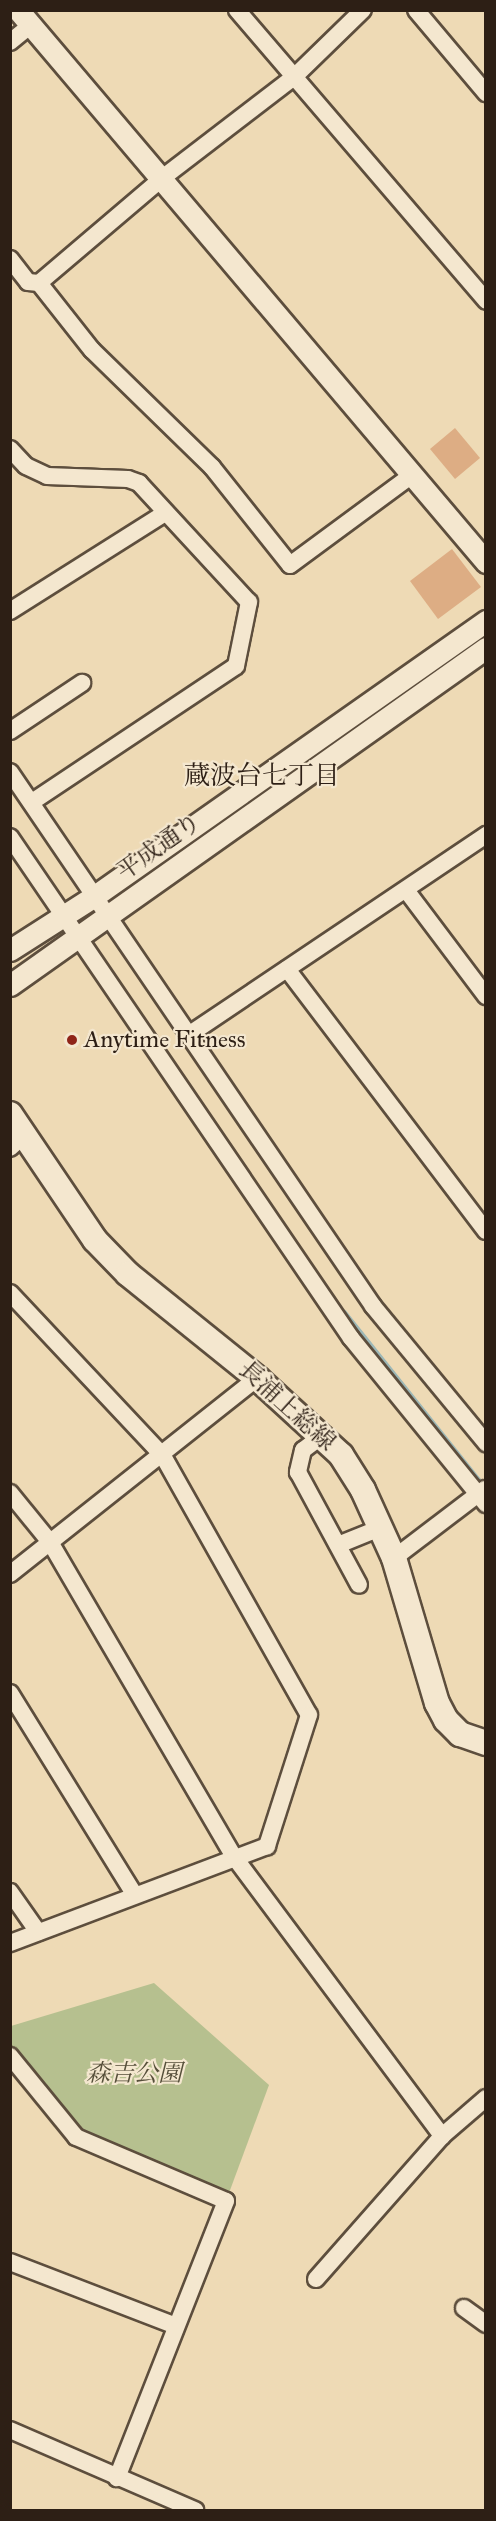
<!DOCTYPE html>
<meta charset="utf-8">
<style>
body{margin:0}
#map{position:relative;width:496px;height:2521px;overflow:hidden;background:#eedab5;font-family:"IM FELL Great Primer","Noto Serif JP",serif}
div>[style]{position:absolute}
.green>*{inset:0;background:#b6c08f}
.stream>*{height:6px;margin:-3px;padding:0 3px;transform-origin:3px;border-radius:3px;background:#9db8b7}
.building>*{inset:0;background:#ddad84}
.roads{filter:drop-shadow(2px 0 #5d4e3d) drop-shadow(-2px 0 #5d4e3d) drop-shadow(0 2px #5d4e3d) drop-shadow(0 -2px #5d4e3d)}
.minor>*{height:16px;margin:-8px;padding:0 8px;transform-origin:8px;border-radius:8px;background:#f4e7cf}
.tertiary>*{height:21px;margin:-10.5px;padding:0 10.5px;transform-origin:10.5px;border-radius:10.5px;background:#f4e7cf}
.secondary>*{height:24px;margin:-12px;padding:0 12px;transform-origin:12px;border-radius:12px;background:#f4e7cf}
.dots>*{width:16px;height:16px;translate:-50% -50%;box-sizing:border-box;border:3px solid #f4e7cf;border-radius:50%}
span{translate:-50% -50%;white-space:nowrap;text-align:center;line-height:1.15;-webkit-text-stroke:4.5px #f4e7cf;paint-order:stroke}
.street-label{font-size:24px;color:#2d1f15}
.poi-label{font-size:24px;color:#2d1f15}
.left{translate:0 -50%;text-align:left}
.park-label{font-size:24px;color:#564f3a;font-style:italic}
.neighbourhood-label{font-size:26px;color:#2d1f15}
.frame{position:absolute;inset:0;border:12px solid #2d1f15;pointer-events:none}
</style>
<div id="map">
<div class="green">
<i style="clip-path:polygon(154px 1983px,269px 2085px,226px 2201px,76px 2137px,11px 2054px,11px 2026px)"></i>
</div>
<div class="stream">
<i style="left:344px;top:1313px;width:224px;rotate:51.3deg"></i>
</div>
<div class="building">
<i style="clip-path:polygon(455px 428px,480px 458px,455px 479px,430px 449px)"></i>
<i style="clip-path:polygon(452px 549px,481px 587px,438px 619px,410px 581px)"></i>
</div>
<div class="roads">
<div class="minor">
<i style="left:237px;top:10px;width:383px;rotate:49.4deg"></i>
<i style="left:416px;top:10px;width:109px;rotate:49.9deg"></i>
<i style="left:10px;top:42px;width:26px;rotate:-39deg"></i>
<i style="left:10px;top:259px;width:29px;rotate:52deg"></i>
<i style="left:28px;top:282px;width:11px;rotate:5deg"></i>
<i style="left:39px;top:283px;width:85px;rotate:51.7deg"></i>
<i style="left:92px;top:350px;width:168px;rotate:44.3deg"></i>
<i style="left:212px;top:467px;width:125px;rotate:51.5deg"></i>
<i style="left:290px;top:565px;width:152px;rotate:-36.4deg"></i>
<i style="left:39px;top:283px;width:160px;rotate:-40.4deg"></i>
<i style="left:161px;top:179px;width:168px;rotate:-37.5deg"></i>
<i style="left:294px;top:77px;width:96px;rotate:-44.2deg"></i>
<i style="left:10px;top:449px;width:23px;rotate:47deg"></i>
<i style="left:26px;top:466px;width:23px;rotate:25deg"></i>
<i style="left:47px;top:476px;width:81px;rotate:2.1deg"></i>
<i style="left:128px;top:479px;width:12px;rotate:20deg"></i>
<i style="left:139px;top:483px;width:162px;rotate:47.3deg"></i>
<i style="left:249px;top:602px;width:65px;rotate:101.5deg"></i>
<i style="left:236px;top:666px;width:245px;rotate:146.3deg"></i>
<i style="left:10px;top:611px;width:183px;rotate:-32.3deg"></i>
<i style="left:10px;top:731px;width:87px;rotate:-33.7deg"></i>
<i style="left:10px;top:772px;width:646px;rotate:55.79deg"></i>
<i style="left:373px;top:1306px;width:178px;rotate:50.5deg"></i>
<i style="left:10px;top:837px;width:606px;rotate:55.76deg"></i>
<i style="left:351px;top:1338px;width:214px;rotate:50.9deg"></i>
<i style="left:406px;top:890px;width:133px;rotate:53deg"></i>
<i style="left:287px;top:969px;width:329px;rotate:52.8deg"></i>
<i style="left:190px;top:1034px;width:357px;rotate:-33.9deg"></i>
<i style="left:10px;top:1148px;width:19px;rotate:-43deg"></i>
<i style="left:10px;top:1293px;width:224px;rotate:46.8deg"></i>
<i style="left:163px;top:1456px;width:297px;rotate:60.6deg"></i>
<i style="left:309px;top:1715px;width:138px;rotate:107.8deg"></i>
<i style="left:267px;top:1846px;width:275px;rotate:159.3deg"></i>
<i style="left:323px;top:1435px;width:25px;rotate:143deg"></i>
<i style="left:303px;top:1450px;width:23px;rotate:103deg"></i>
<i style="left:298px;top:1472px;width:128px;rotate:61.6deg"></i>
<i style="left:10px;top:1493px;width:63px;rotate:50.8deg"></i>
<i style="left:50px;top:1542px;width:366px;rotate:59.7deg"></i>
<i style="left:235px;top:1858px;width:347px;rotate:53.3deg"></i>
<i style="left:338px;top:1545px;width:45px;rotate:-22deg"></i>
<i style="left:394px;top:1558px;width:114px;rotate:-37.2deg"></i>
<i style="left:10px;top:1574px;width:315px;rotate:-38.4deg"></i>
<i style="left:10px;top:1693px;width:236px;rotate:58.3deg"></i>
<i style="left:10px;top:1892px;width:49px;rotate:55deg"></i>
<i style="left:10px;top:2056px;width:104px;rotate:50.8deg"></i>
<i style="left:76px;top:2137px;width:163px;rotate:23.1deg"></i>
<i style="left:226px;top:2201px;width:298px;rotate:111.5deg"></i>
<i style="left:10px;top:2262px;width:178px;rotate:21.1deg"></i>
<i style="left:316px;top:2279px;width:191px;rotate:-48.6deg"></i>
<i style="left:442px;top:2136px;width:58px;rotate:-40.8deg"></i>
<i style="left:464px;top:2308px;width:27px;rotate:36deg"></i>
<i style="left:10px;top:2430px;width:202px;rotate:23.4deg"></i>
</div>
<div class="tertiary">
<i style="left:18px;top:10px;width:724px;rotate:49.71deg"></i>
<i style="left:10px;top:950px;width:102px;rotate:-32.6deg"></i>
<i style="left:96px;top:895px;width:477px;rotate:-35.1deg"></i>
<i style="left:10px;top:985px;width:583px;rotate:-35.3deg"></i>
</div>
<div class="secondary">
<i style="left:10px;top:1114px;width:152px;rotate:56deg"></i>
<i style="left:95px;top:1240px;width:47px;rotate:45.9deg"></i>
<i style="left:128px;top:1274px;width:166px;rotate:38.9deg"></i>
<i style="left:257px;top:1378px;width:114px;rotate:42.5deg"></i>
<i style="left:341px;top:1455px;width:41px;rotate:57.8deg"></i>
<i style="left:363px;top:1490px;width:75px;rotate:65.5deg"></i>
<i style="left:394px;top:1558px;width:151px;rotate:73.5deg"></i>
<i style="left:437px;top:1703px;width:19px;rotate:62deg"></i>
<i style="left:446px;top:1720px;width:20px;rotate:45deg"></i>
<i style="left:460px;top:1734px;width:28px;rotate:19deg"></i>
</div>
</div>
<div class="dots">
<i style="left:72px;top:1040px;background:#8f2418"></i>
</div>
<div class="street-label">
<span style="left:159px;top:847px;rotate:-35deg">平成通り</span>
<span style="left:287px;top:1406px;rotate:42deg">長浦上総線</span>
</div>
<div class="poi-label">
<span class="left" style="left:84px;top:1040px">Anytime Fitness</span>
</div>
<div class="park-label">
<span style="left:134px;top:2074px">森吉公園</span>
</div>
<div class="neighbourhood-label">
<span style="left:262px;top:776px">蔵波台七丁目</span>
</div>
<div class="frame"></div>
</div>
